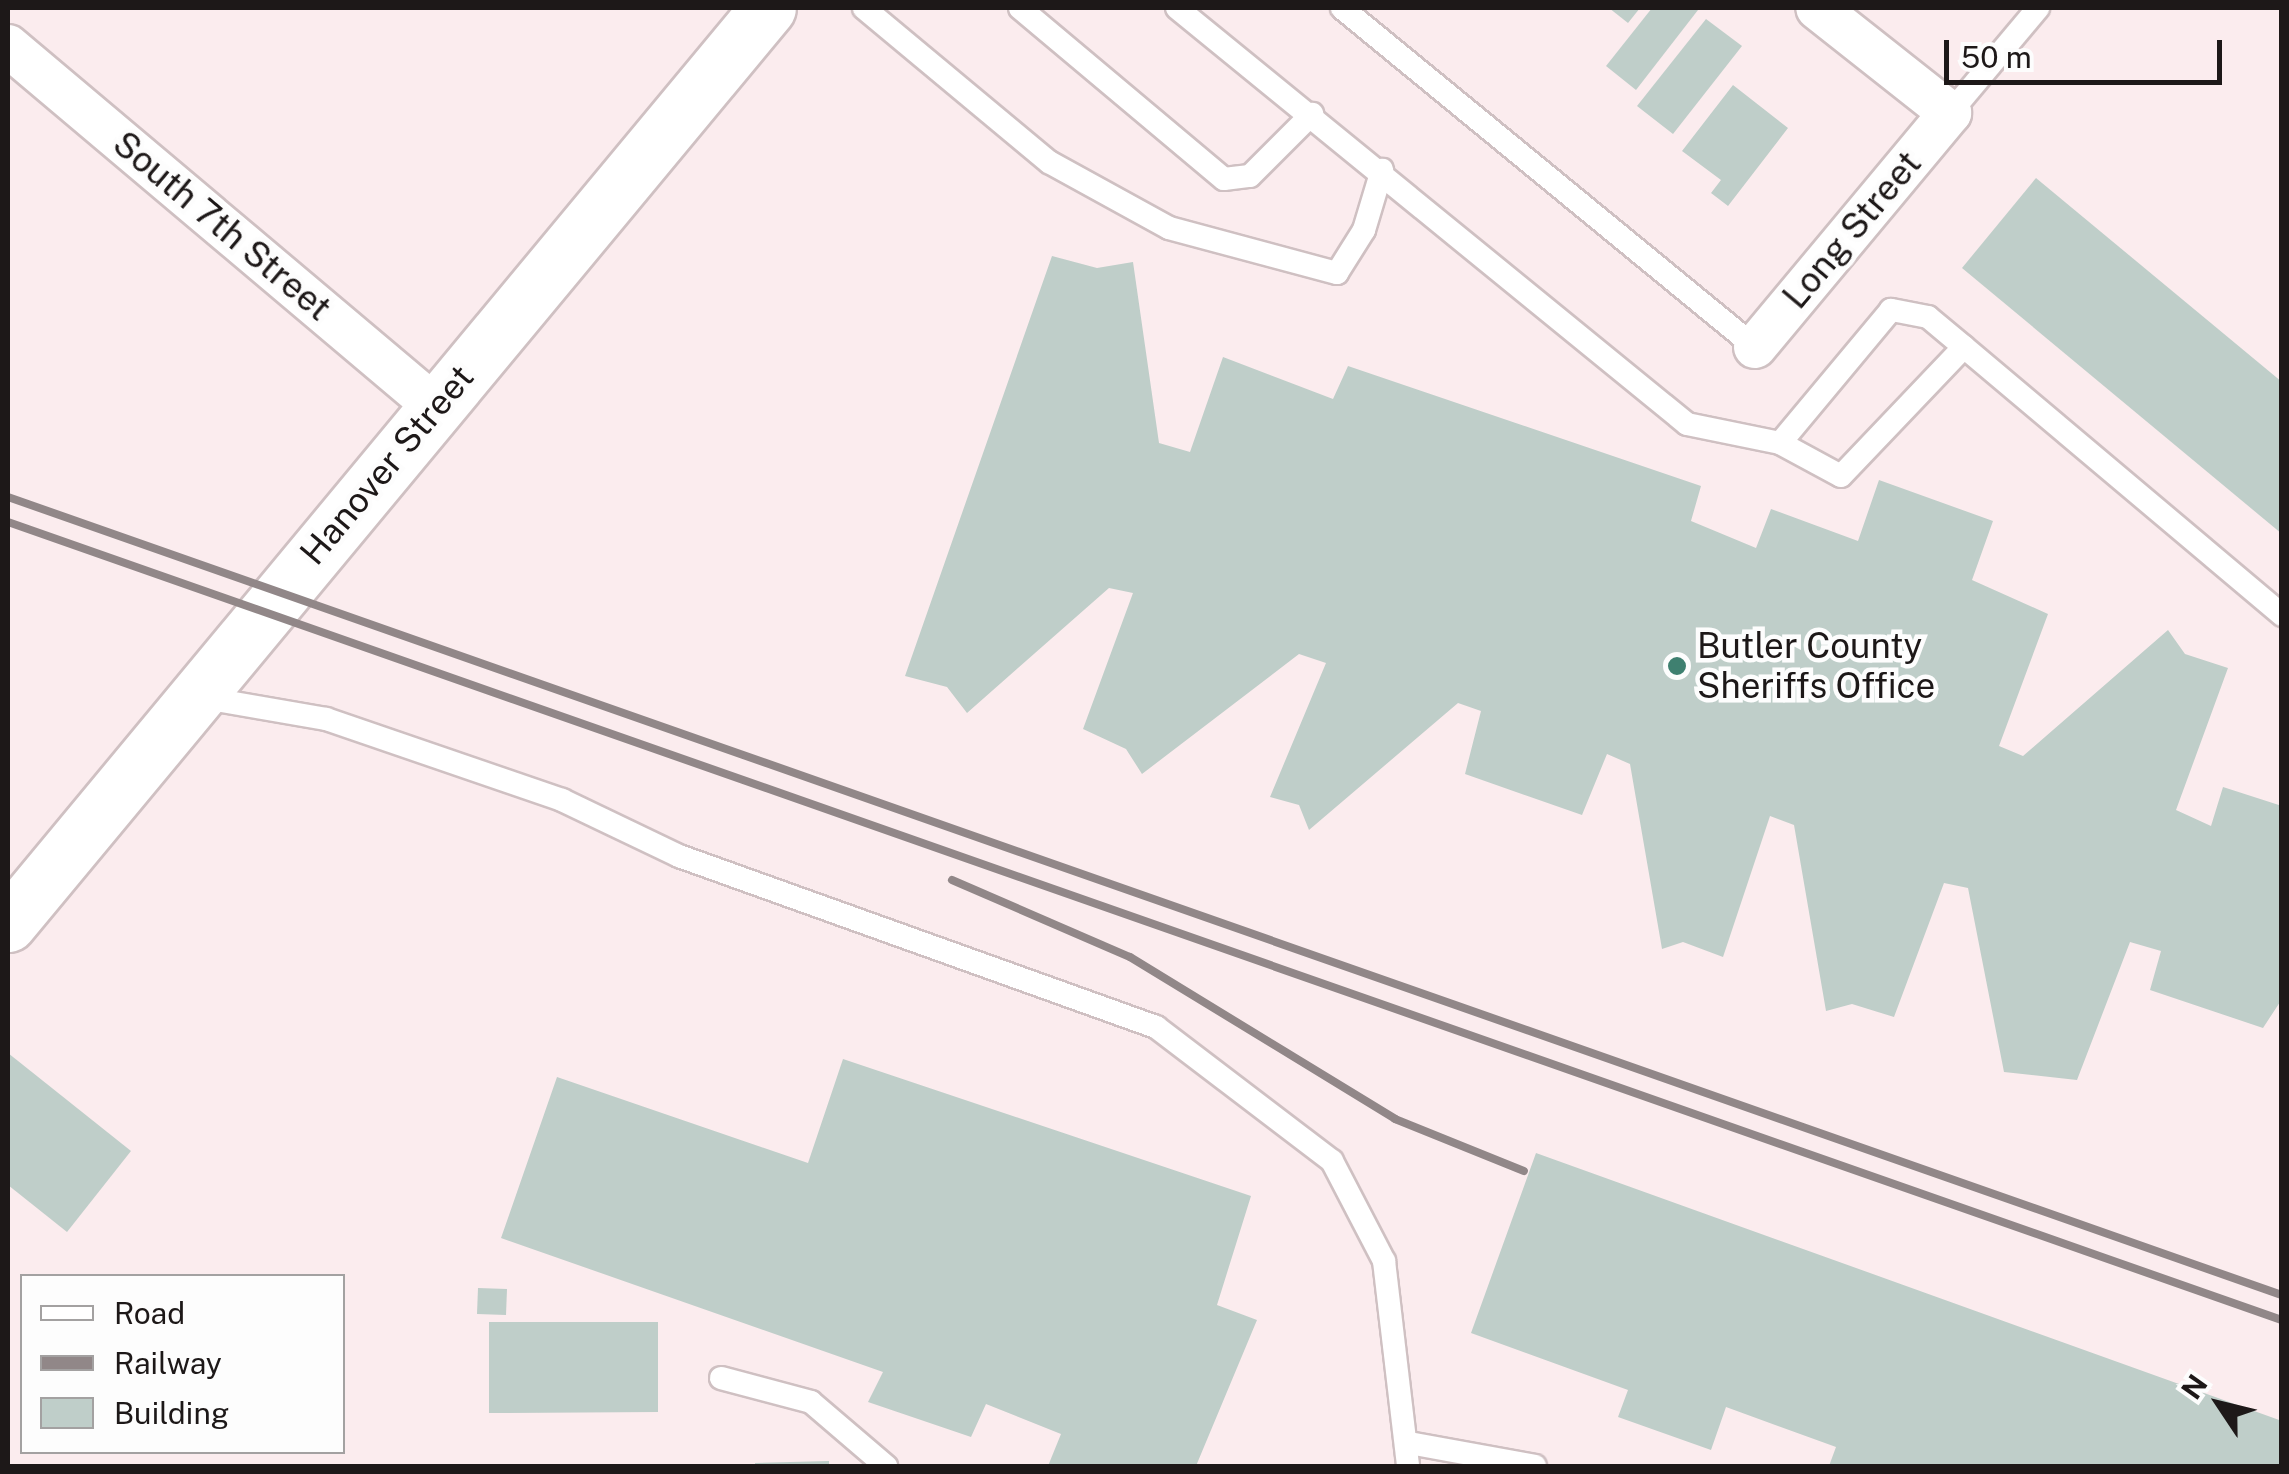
<!DOCTYPE html>
<style>
body{margin:0}
#map{position:relative;width:2289px;height:1474px;overflow:hidden;background:#fbecee;font-family:"Public Sans",sans-serif}
div>[style]{position:absolute}
.building>*{inset:0;background:#bfcec9}
.roads{filter:drop-shadow(2px 0 #cfc0c2) drop-shadow(-2px 0 #cfc0c2) drop-shadow(0 2px #cfc0c2) drop-shadow(0 -2px #cfc0c2)}
.service>*{height:22px;margin:-11px;padding:0 11px;transform-origin:11px;border-radius:11px;background:#fff}
.minor>*{height:42px;margin:-21px;padding:0 21px;transform-origin:21px;border-radius:21px;background:#fff}
.tertiary>*{height:55px;margin:-27.5px;padding:0 27.5px;transform-origin:27.5px;border-radius:27.5px;background:#fff}
.rail>*{height:8px;margin:-4px;padding:0 4px;transform-origin:4px;border-radius:4px;background:#918788}
.dots>*{width:28px;height:28px;translate:-50% -50%;box-sizing:border-box;border:5px solid #fdfdfd;border-radius:50%}
span{translate:-50% -50%;white-space:nowrap;text-align:center;line-height:1.15;-webkit-text-stroke:9px #fdfdfd;paint-order:stroke}
.street-label{font-size:35px;color:#1d1818}
.poi-label{font-size:35px;color:#1d1818}
.left{translate:0 -50%;text-align:left}
.frame{position:absolute;inset:0;border:10px solid #1d1818;pointer-events:none}
.legend{position:absolute;left:20px;top:1274px;width:325px;height:180px;box-sizing:border-box;background:#fdfdfd;border:2px solid #a3a1a1;margin:0;padding:12px 18px;list-style:none;font-size:30px;color:#1d1818}
.legend li{display:flex;align-items:center;gap:20px;height:50px}
.legend b{width:50px;border:2px solid #a3a1a1}
.north{position:absolute;left:2169px;top:1354px;width:100px;height:100px;-webkit-text-stroke:8px #fdfdfd;paint-order:stroke;rotate:305deg;font-size:28px;font-weight:700;line-height:40px;text-align:center;color:#1d1818}
.north::after{content:'';display:block;margin:auto;width:35px;height:45px;background:#1d1818;clip-path:polygon(50% 0,100% 100%,50% 72%,0 100%)}
.scale{position:absolute;left:1944px;top:40px;width:278px;height:45px;box-sizing:border-box;border:5px solid #1d1818;border-top:0;padding-left:12px;font-size:30px;line-height:35px;white-space:nowrap;color:#1d1818;-webkit-text-stroke:8px #fdfdfd;paint-order:stroke}
</style>
<div id="map">
<div class="building">
<i style="clip-path:polygon(1609px 8px,1640px 8px,1628px 23px)"></i>
<i style="clip-path:polygon(1652px 8px,1698px 10px,1636px 90px,1606px 66px)"></i>
<i style="clip-path:polygon(1706px 19px,1742px 46px,1673px 134px,1637px 106px)"></i>
<i style="clip-path:polygon(1733px 85px,1788px 128px,1728px 206px,1711px 193px,1721px 180px,1682px 151px)"></i>
<i style="clip-path:polygon(2036px 178px,2282px 382px,2282px 534px,1962px 268px)"></i>
<i style="clip-path:polygon(1052px 256px,1097px 268px,1133px 262px,1159px 443px,1190px 452px,1223px 357px,1333px 399px,1348px 366px,1701px 486px,1691px 521px,1756px 548px,1771px 509px,1858px 541px,1879px 480px,1993px 521px,1972px 580px,2048px 614px,1999px 746px,2023px 756px,2168px 630px,2185px 654px,2228px 668px,2176px 810px,2211px 826px,2223px 787px,2282px 806px,2282px 999px,2263px 1028px,2150px 990px,2161px 951px,2130px 942px,2077px 1080px,2004px 1072px,1968px 888px,1944px 883px,1894px 1017px,1852px 1004px,1826px 1011px,1794px 825px,1770px 816px,1723px 957px,1683px 942px,1662px 949px,1630px 764px,1607px 754px,1582px 815px,1465px 774px,1481px 711px,1458px 703px,1309px 830px,1299px 805px,1270px 797px,1326px 663px,1299px 654px,1142px 774px,1126px 749px,1083px 729px,1133px 593px,1109px 588px,967px 713px,947px 687px,905px 676px)"></i>
<i style="clip-path:polygon(8px 1053px,131px 1151px,67px 1232px,8px 1185px)"></i>
<i style="clip-path:polygon(843px 1059px,1251px 1196px,1217px 1305px,1257px 1320px,1196px 1466px,1048px 1466px,1061px 1434px,986px 1404px,971px 1437px,868px 1402px,883px 1372px,501px 1238px,557px 1077px,808px 1163px)"></i>
<i style="clip-path:polygon(1536px 1153px,2282px 1421px,2282px 1466px,1829px 1466px,1836px 1447px,1726px 1407px,1711px 1450px,1618px 1417px,1628px 1390px,1471px 1333px)"></i>
<i style="clip-path:polygon(478px 1288px,507px 1289px,506px 1315px,477px 1314px)"></i>
<i style="clip-path:polygon(489px 1322px,658px 1322px,658px 1412px,489px 1413px)"></i>
<i style="clip-path:polygon(829px 1461px,829px 1466px,755px 1466px,755px 1463px)"></i>
</div>
<div class="roads">
<div class="service">
<i style="left:864px;top:8px;width:241px;rotate:39.8deg"></i>
<i style="left:1049px;top:162px;width:137px;rotate:28.8deg"></i>
<i style="left:1169px;top:228px;width:174px;rotate:15deg"></i>
<i style="left:1337px;top:273px;width:51px;rotate:-57.9deg"></i>
<i style="left:1364px;top:230px;width:63px;rotate:-73.3deg"></i>
<i style="left:1020px;top:8px;width:266px;rotate:40deg"></i>
<i style="left:1224px;top:179px;width:26px;rotate:-7deg"></i>
<i style="left:1250px;top:176px;width:88px;rotate:-45deg"></i>
<i style="left:1177px;top:8px;width:658px;rotate:39.2deg"></i>
<i style="left:1687px;top:424px;width:95px;rotate:11.5deg"></i>
<i style="left:1780px;top:443px;width:69px;rotate:28.4deg"></i>
<i style="left:1841px;top:476px;width:178px;rotate:-46.4deg"></i>
<i style="left:1964px;top:347px;width:47px;rotate:-140.2deg"></i>
<i style="left:1928px;top:317px;width:38px;rotate:-169deg"></i>
<i style="left:1891px;top:310px;width:173px;rotate:129.8deg"></i>
<i style="left:1342px;top:8px;width:534px;rotate:39.38deg"></i>
<i style="left:1950px;top:113px;width:137px;rotate:-50deg"></i>
<i style="left:1964px;top:347px;width:416px;rotate:40.1deg"></i>
<i style="left:199px;top:697px;width:129px;rotate:9.8deg"></i>
<i style="left:326px;top:719px;width:250px;rotate:18.9deg"></i>
<i style="left:562px;top:800px;width:130px;rotate:25.6deg"></i>
<i style="left:679px;top:856px;width:507px;rotate:19.72deg"></i>
<i style="left:1156px;top:1027px;width:221px;rotate:37.3deg"></i>
<i style="left:1332px;top:1161px;width:113px;rotate:62.5deg"></i>
<i style="left:1384px;top:1261px;width:206px;rotate:83.3deg"></i>
<i style="left:721px;top:1378px;width:93px;rotate:14.9deg"></i>
<i style="left:811px;top:1402px;width:99px;rotate:40.5deg"></i>
<i style="left:1409px;top:1443px;width:128px;rotate:10.3deg"></i>
</div>
<div class="minor">
<i style="left:8px;top:46px;width:560px;rotate:40.15deg"></i>
<i style="left:1755px;top:347px;width:305px;rotate:-50.2deg"></i>
<i style="left:1950px;top:113px;width:169px;rotate:-141.7deg"></i>
</div>
<div class="tertiary">
<i style="left:8px;top:924px;width:1190px;rotate:-50.32deg"></i>
</div>
</div>
<div class="rail">
<i style="left:8px;top:497px;width:2410px;rotate:19.34deg"></i>
<i style="left:8px;top:522px;width:2410px;rotate:19.34deg"></i>
<i style="left:952px;top:880px;width:194px;rotate:23.4deg"></i>
<i style="left:1130px;top:957px;width:311px;rotate:31.4deg"></i>
<i style="left:1395px;top:1119px;width:139px;rotate:22deg"></i>
</div>
<div class="dots">
<i style="left:1677px;top:666px;background:#3f8070"></i>
</div>
<div class="street-label">
<span style="left:222px;top:226px;rotate:40deg">South 7th Street</span>
<span style="left:1852px;top:230px;rotate:-50deg">Long Street</span>
<span style="left:387px;top:465px;rotate:-50deg">Hanover Street</span>
</div>
<div class="poi-label">
<span class="left" style="left:1697px;top:666px">Butler County<br>Sheriffs Office</span>
</div>
<div class="frame"></div>
<ul class="legend">
<li><b style="height:12px;background:#fff"></b>Road</li>
<li><b style="height:12px;background:#918788"></b>Railway</li>
<li><b style="height:28px;background:#bfcec9"></b>Building</li>
</ul>
<div class="north">N</div>
<div class="scale">50 m</div>
</div>
